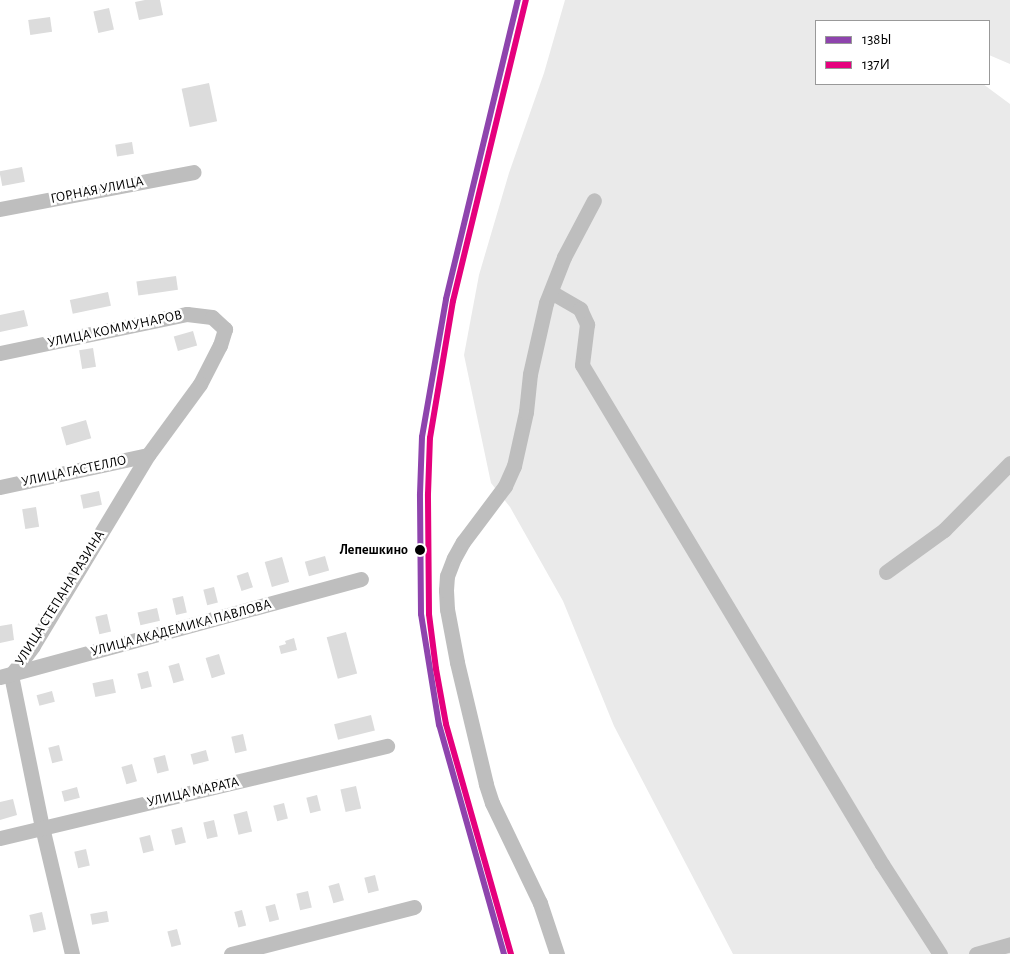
<!DOCTYPE html>
<html>
<head>
<meta charset="utf-8">
<style>
  body { margin:0 }
  #map { position:relative; width:1010px; height:954px; overflow:hidden; background:#fff; font-family:"Alegreya Sans",sans-serif }
  div>[style] { position:absolute }
  [style*='--x'] { left:calc(var(--x)*1px); top:calc(var(--y)*1px); width:calc(var(--w)*1px); rotate:calc(var(--a)*1deg) }
  .green>* { inset:0; background:#eaeaea }
  .building>* { inset:0; background:#dcdcdc; transform-origin:0 0 }
  .minor>* { height:15px; margin:-7.5px; padding:0 7.5px; transform-origin:7.5px; border-radius:7.5px; background:#bebebe }
  .rail-1>* { height:6px; margin:-3px; padding:0 3px; transform-origin:3px; border-radius:3px; background:#8e44ad }
  .rail-2>* { height:6px; margin:-3px; padding:0 3px; transform-origin:3px; border-radius:3px; background:#e5007d }
  .dots>* { width:14px; height:14px; translate:-50% -50%; box-sizing:border-box; border:2px solid #fff; border-radius:50% }
  span { translate:-50% -50%; white-space:nowrap; text-align:center; line-height:1.15; -webkit-text-stroke:5px #fff; paint-order:stroke }
  .street-label { font-size:14px; color:#000 }
  .stop-label { font-size:14px; color:#000; font-weight:700 }
  .right { translate:-100% -50%; text-align:right }
  .legend { position:absolute; left:815px; top:20px; width:175px; height:65px; box-sizing:border-box; background:#fff; border:1px solid #999; margin:0; padding:6px 9px; list-style:none; font-size:15px; color:#000 }
  .legend li { display:flex; align-items:center; gap:10px; height:25px }
  .legend b { width:25px; border:1px solid #999 }
</style>
</head>
<body>
<div id="map">
  <div class="green">
    <i style="clip-path:polygon(565px 0,1010px 0,1010px 64px,989px 55px,989px 21px,816px 21px,816px 84px,983px 84px,1010px 104px,1010px 954px,733px 954px,614px 726px,563px 601px,510px 507px,491px 483px,464px 355px,479px 275px,509px 173px,544px 73px)"></i>
  </div>
  <div class="building">
    <i style="clip-path:polygon(145px 0,160px 0,163px 15px,139px 20px,135px 2px)"></i>
    <i style="left:109px;top:8px;width:22px;height:16px;rotate:77deg"></i>
    <i style="left:50px;top:17px;width:15px;height:22px;rotate:82deg"></i>
    <i style="left:209px;top:83px;width:39px;height:28px;rotate:78deg"></i>
    <i style="left:132px;top:142px;width:12px;height:17px;rotate:81deg"></i>
    <i style="left:22px;top:167px;width:15px;height:23px;rotate:79deg"></i>
    <i style="left:176px;top:276px;width:14px;height:40px;rotate:82deg"></i>
    <i style="left:108px;top:292px;width:14px;height:39px;rotate:78deg"></i>
    <i style="clip-path:polygon(24px 310px,28px 326px,0 332px,0 315px)"></i>
    <i style="left:193px;top:331px;width:15px;height:20px;rotate:74deg"></i>
    <i style="left:93px;top:348px;width:19px;height:14px;rotate:81deg"></i>
    <i style="left:86px;top:420px;width:19px;height:26px;rotate:74deg"></i>
    <i style="left:99px;top:491px;width:14px;height:19px;rotate:78deg"></i>
    <i style="left:36px;top:507px;width:20px;height:14px;rotate:81deg"></i>
    <i style="left:325px;top:556px;width:15px;height:21px;rotate:74deg"></i>
    <i style="left:282px;top:557px;width:26px;height:18px;rotate:74deg"></i>
    <i style="left:248px;top:572px;width:16px;height:12px;rotate:72deg"></i>
    <i style="left:214px;top:587px;width:16px;height:11px;rotate:76deg"></i>
    <i style="left:183px;top:596px;width:17px;height:11px;rotate:77deg"></i>
    <i style="left:157px;top:608px;width:13px;height:20px;rotate:77deg"></i>
    <i style="left:107px;top:614px;width:18px;height:12px;rotate:77deg"></i>
    <i style="clip-path:polygon(12px 624px,14px 640px,0 643px,0 626px)"></i>
    <i style="left:346px;top:632px;width:43px;height:20px;rotate:75deg"></i>
    <i style="clip-path:polygon(294px 638px,297px 650px,281px 654px,279px 646px,286px 644px,285px 641px)"></i>
    <i style="left:219px;top:654px;width:21px;height:14px;rotate:73deg"></i>
    <i style="left:179px;top:663px;width:18px;height:11px;rotate:74deg"></i>
    <i style="left:148px;top:671px;width:16px;height:11px;rotate:76deg"></i>
    <i style="left:113px;top:679px;width:14px;height:21px;rotate:78deg"></i>
    <i style="left:52px;top:691px;width:11px;height:16px;rotate:75deg"></i>
    <i style="left:371px;top:715px;width:16px;height:38px;rotate:76deg"></i>
    <i style="left:243px;top:734px;width:17px;height:12px;rotate:77deg"></i>
    <i style="left:59px;top:745px;width:16px;height:11px;rotate:76deg"></i>
    <i style="left:206px;top:750px;width:11px;height:16px;rotate:75deg"></i>
    <i style="left:165px;top:755px;width:16px;height:12px;rotate:76deg"></i>
    <i style="left:132px;top:764px;width:18px;height:11px;rotate:74deg"></i>
    <i style="left:356px;top:786px;width:23px;height:16px;rotate:77deg"></i>
    <i style="left:77px;top:787px;width:11px;height:16px;rotate:75deg"></i>
    <i style="left:317px;top:795px;width:16px;height:11px;rotate:76deg"></i>
    <i style="clip-path:polygon(13px 799px,17px 815px,0 820px,0 802px)"></i>
    <i style="left:284px;top:803px;width:16px;height:11px;rotate:76deg"></i>
    <i style="left:247px;top:811px;width:21px;height:14px;rotate:76deg"></i>
    <i style="left:214px;top:820px;width:17px;height:11px;rotate:77deg"></i>
    <i style="left:182px;top:827px;width:16px;height:11px;rotate:76deg"></i>
    <i style="left:150px;top:835px;width:16px;height:11px;rotate:76deg"></i>
    <i style="left:86px;top:849px;width:17px;height:12px;rotate:77deg"></i>
    <i style="left:375px;top:875px;width:16px;height:11px;rotate:76deg"></i>
    <i style="left:339px;top:883px;width:18px;height:11px;rotate:74deg"></i>
    <i style="left:308px;top:891px;width:17px;height:12px;rotate:77deg"></i>
    <i style="left:275px;top:904px;width:16px;height:10px;rotate:75deg"></i>
    <i style="left:242px;top:910px;width:16px;height:8px;rotate:75deg"></i>
    <i style="left:107px;top:911px;width:11px;height:17px;rotate:80deg"></i>
    <i style="left:42px;top:912px;width:18px;height:13px;rotate:77deg"></i>
    <i style="left:177px;top:929px;width:16px;height:10px;rotate:75deg"></i>
  </div>
  <div class="minor">
    <i style="--x:0;--y:209;--w:197;--a:-10.8"></i>
    <i style="--x:551;--y:292;--w:34;--a:30"></i>
    <i style="--x:580;--y:309;--w:17;--a:65"></i>
    <i style="--x:587;--y:324;--w:41;--a:97"></i>
    <i style="--x:582;--y:365;--w:582;--a:58.99"></i>
    <i style="--x:882;--y:864;--w:107;--a:57.2"></i>
    <i style="--x:0;--y:353;--w:191;--a:-11.8"></i>
    <i style="--x:187;--y:314;--w:25;--a:7"></i>
    <i style="--x:212;--y:317;--w:18;--a:43"></i>
    <i style="--x:225;--y:329;--w:17;--a:107"></i>
    <i style="--x:220;--y:345;--w:44;--a:117.1"></i>
    <i style="--x:200;--y:384;--w:88;--a:126.2"></i>
    <i style="--x:148;--y:455;--w:223;--a:121.1"></i>
    <i style="--x:33;--y:646;--w:36;--a:127"></i>
    <i style="--x:11;--y:675;--w:155;--a:78.5"></i>
    <i style="--x:42;--y:827;--w:130;--a:76.7"></i>
    <i style="--x:0;--y:487;--w:151;--a:-12.2"></i>
    <i style="--x:886;--y:572;--w:72;--a:-35.9"></i>
    <i style="--x:944;--y:530;--w:94;--a:-45.4"></i>
    <i style="--x:0;--y:677;--w:374;--a:-15.2"></i>
    <i style="--x:0;--y:838;--w:398;--a:-13.4"></i>
    <i style="--x:231;--y:954;--w:189;--a:-14.4"></i>
    <i style="--x:557;--y:954;--w:54;--a:-108.4"></i>
    <i style="--x:540;--y:903;--w:111;--a:-115.6"></i>
    <i style="--x:492;--y:803;--w:20;--a:-108"></i>
    <i style="--x:486;--y:784;--w:125;--a:-103.4"></i>
    <i style="--x:457;--y:662;--w:54;--a:-100.7"></i>
    <i style="--x:447;--y:609;--w:19;--a:-93"></i>
    <i style="--x:446;--y:590;--w:14;--a:-86"></i>
    <i style="--x:447;--y:576;--w:19;--a:-69"></i>
    <i style="--x:454;--y:558;--w:18;--a:-61"></i>
    <i style="--x:463;--y:542;--w:70;--a:-53.1"></i>
    <i style="--x:505;--y:486;--w:22;--a:-66"></i>
    <i style="--x:514;--y:466;--w:55;--a:-77.5"></i>
    <i style="--x:526;--y:412;--w:38;--a:-84"></i>
    <i style="--x:530;--y:374;--w:73;--a:-77.3"></i>
    <i style="--x:546;--y:303;--w:49;--a:-68.6"></i>
    <i style="--x:564;--y:257;--w:64;--a:-62.2"></i>
    <i style="--x:976;--y:954;--w:35;--a:-16"></i>
  </div>
  <div class="rail-1">
    <i style="--x:504;--y:954;--w:238;--a:-105.8"></i>
    <i style="--x:439;--y:725;--w:112;--a:-99.2"></i>
    <i style="--x:421;--y:614;--w:120;--a:-90.5"></i>
    <i style="--x:420;--y:494;--w:57;--a:-88"></i>
    <i style="--x:422;--y:437;--w:140;--a:-80.1"></i>
    <i style="--x:446;--y:299;--w:308;--a:-76.5"></i>
  </div>
  <div class="rail-2">
    <i style="--x:511;--y:954;--w:239;--a:-105.8"></i>
    <i style="--x:446;--y:724;--w:56;--a:-100.3"></i>
    <i style="--x:436;--y:669;--w:55;--a:-97.3"></i>
    <i style="--x:429;--y:614;--w:120;--a:-90.5"></i>
    <i style="--x:428;--y:494;--w:56;--a:-88"></i>
    <i style="--x:430;--y:438;--w:139;--a:-80.5"></i>
    <i style="--x:453;--y:301;--w:310;--a:-76.4"></i>
  </div>
  <div class="dots">
    <i style="left:420px;top:550px;background:#000"></i>
  </div>
  <div class="street-label">
    <span style="left:97px;top:190px;rotate:-11deg">ГОРНАЯ УЛИЦА</span>
    <span style="left:115px;top:329px;rotate:-12deg">УЛИЦА КОММУНАРОВ</span>
    <span style="left:74px;top:471px;rotate:-12deg">УЛИЦА ГАСТЕЛЛО</span>
    <span style="left:60px;top:598px;rotate:-58deg">УЛИЦА СТЕПАНА РАЗИНА</span>
    <span style="left:181px;top:628px;rotate:-15deg">УЛИЦА АКАДЕМИКА ПАВЛОВА</span>
    <span style="left:193px;top:792px;rotate:-13deg">УЛИЦА МАРАТА</span>
  </div>
  <div class="stop-label">
    <span class="right" style="left:408px;top:550px">Лепешкино</span>
  </div>
  <ul class="legend">
  <li><b style="height:6px;background:#8e44ad"></b>138Ы</li>
  <li><b style="height:6px;background:#e5007d"></b>137И</li>
  </ul>
</div>
</body>
</html>
